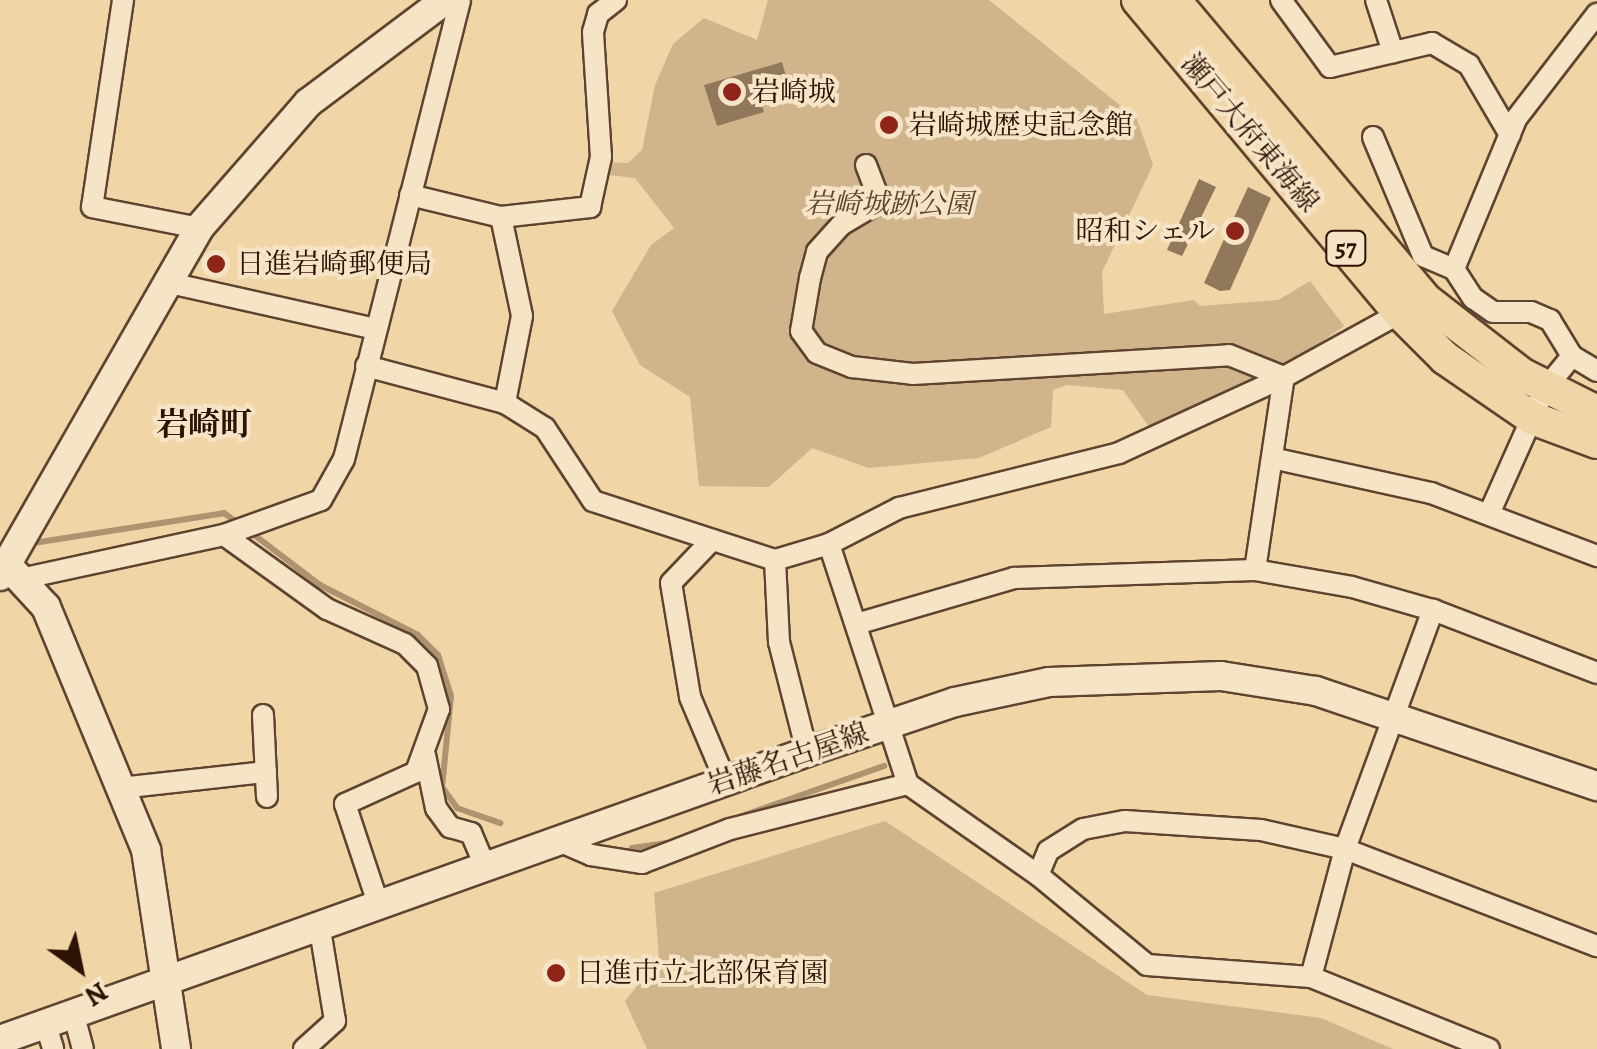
<!DOCTYPE html>
<html>
<head>
<meta charset="utf-8">
<style>
  body { margin:0 }
  #map { position:relative; width:1597px; height:1049px; overflow:hidden; background:#f0d5a7; font-family:Alegreya,"Noto Serif JP",serif }
  div>[style] { position:absolute }
  [style*='--x'] { left:calc(var(--x)*1px); top:calc(var(--y)*1px); width:calc(var(--w)*1px); rotate:calc(var(--a)*1deg) }
  .green>* { inset:0; background:#cfb48c }
  .stream>* { height:6px; margin:-3px; padding:0 3px; transform-origin:3px; border-radius:3px; background:#ae9370 }
  .building>* { inset:0; background:#92785a }
  .roads { filter:drop-shadow(2px 0 #5e442e) drop-shadow(-2px 0 #5e442e) drop-shadow(0 2px #5e442e) drop-shadow(0 -2px #5e442e) }
  .street>* { height:20px; margin:-10px; padding:0 10px; transform-origin:10px; border-radius:10px; background:#f5e4c6 }
  .secondary>* { height:28px; margin:-14px; padding:0 14px; transform-origin:14px; border-radius:14px; background:#f5e4c6 }
  .primary>* { height:32px; margin:-16px; padding:0 16px; transform-origin:16px; border-radius:16px; background:#f0d5a7 }
  .dots>* { width:28px; height:28px; translate:-50% -50%; box-sizing:border-box; border:5px solid #f5e4c6; border-radius:50% }
  span { translate:-50% -50%; white-space:nowrap; text-align:center; line-height:1.15; -webkit-text-stroke:8px #f5e4c6; paint-order:stroke }
  .shield-label span { padding:2px 8px; background:#f5e4c6; border:2px solid; border-radius:8px; -webkit-text-stroke-width:0 }
  .shield-label { font-size:25px; color:#2d1306; font-weight:700 }
  .poi-label { font-size:28px; color:#2d1306 }
  .left { translate:0 -50%; text-align:left }
  .right { translate:-100% -50%; text-align:right }
  .street-label { font-size:28px; color:#2d1306 }
  .park-label { font-size:28px; color:#5e432e; font-style:italic }
  .quarter-label { font-size:32px; color:#2d1306; font-weight:700 }
  .north { position:absolute; left:30px; top:919px; width:100px; height:100px; -webkit-text-stroke:8px #f5e4c6; paint-order:stroke; rotate:147deg; font-size:28px; font-weight:700; line-height:40px; text-align:center; color:#2d1306 }
  .north::after { content:''; display:block; margin:auto; width:35px; height:45px; background:#2d1306; clip-path:polygon(50% 0,100% 100%,50% 72%,0 100%) }
</style>
</head>
<body>
<div id="map">
  <div class="green">
    <i style="clip-path:polygon(768px 0,989px 0,1137px 119px,1153px 165px,1102px 272px,1104px 314px,1194px 300px,1200px 306px,1278px 300px,1310px 281px,1344px 326px,1275px 374px,1152px 431px,1123px 390px,1067px 385px,1053px 390px,1051px 427px,979px 458px,869px 468px,812px 448px,769px 487px,699px 486px,690px 397px,640px 365px,612px 311px,651px 245px,674px 228px,635px 178px,601px 174px,595px 162px,628px 163px,642px 150px,655px 85px,673px 44px,704px 18px,757px 40px)"></i>
    <i style="clip-path:polygon(885px 821px,1147px 995px,1321px 1018px,1393px 1049px,647px 1049px,625px 1001px,659px 959px,654px 893px)"></i>
  </div>
  <div class="stream">
    <i style="--x:249;--y:531;--w:89;--a:37.3"></i>
    <i style="--x:320;--y:585;--w:110;--a:27"></i>
    <i style="--x:418;--y:635;--w:28;--a:45"></i>
    <i style="--x:438;--y:655;--w:43;--a:72.4"></i>
    <i style="--x:451;--y:696;--w:91;--a:95.6"></i>
    <i style="--x:442;--y:787;--w:26;--a:54"></i>
    <i style="--x:457;--y:808;--w:46;--a:19.2"></i>
    <i style="--x:27;--y:544;--w:199;--a:-8.9"></i>
    <i style="--x:224;--y:513;--w:19;--a:36"></i>
    <i style="--x:739;--y:817;--w:154;--a:-19.4"></i>
    <i style="--x:632;--y:848;--w:34;--a:-8"></i>
  </div>
  <div class="building">
    <i style="clip-path:polygon(782px 62px,789px 87px,759px 95px,764px 112px,717px 126px,704px 85px)"></i>
    <i style="clip-path:polygon(1199px 179px,1216px 187px,1182px 256px,1167px 250px)"></i>
    <i style="clip-path:polygon(1248px 187px,1271px 198px,1230px 290px,1220px 291px,1204px 283px)"></i>
  </div>
  <div class="roads">
    <div class="street">
      <i style="--x:123;--y:0;--w:209;--a:98.5"></i>
      <i style="--x:92;--y:207;--w:109;--a:11.1"></i>
      <i style="--x:1281;--y:0;--w:83;--a:53.8"></i>
      <i style="--x:1330;--y:67;--w:105;--a:-13.2"></i>
      <i style="--x:1432;--y:43;--w:43;--a:30.7"></i>
      <i style="--x:1469;--y:65;--w:81;--a:59.6"></i>
      <i style="--x:1376;--y:0;--w:55;--a:71.9"></i>
      <i style="--x:1373;--y:137;--w:129;--a:67.2"></i>
      <i style="--x:1423;--y:256;--w:34;--a:23"></i>
      <i style="--x:1454;--y:269;--w:35;--a:57"></i>
      <i style="--x:1473;--y:298;--w:24;--a:35"></i>
      <i style="--x:1493;--y:312;--w:38;--a:0"></i>
      <i style="--x:1531;--y:312;--w:21;--a:23"></i>
      <i style="--x:1550;--y:320;--w:42;--a:58.6"></i>
      <i style="--x:866;--y:165;--w:40;--a:69"></i>
      <i style="--x:880;--y:202;--w:45;--a:149.5"></i>
      <i style="--x:841;--y:225;--w:36;--a:132"></i>
      <i style="--x:817;--y:252;--w:27;--a:105"></i>
      <i style="--x:810;--y:278;--w:54;--a:99.6"></i>
      <i style="--x:801;--y:331;--w:27;--a:54"></i>
      <i style="--x:817;--y:353;--w:38;--a:22"></i>
      <i style="--x:852;--y:367;--w:61;--a:6.5"></i>
      <i style="--x:913;--y:374;--w:317;--a:-3.4"></i>
      <i style="--x:1229;--y:355;--w:59;--a:21.8"></i>
      <i style="--x:410;--y:195;--w:94;--a:13.6"></i>
      <i style="--x:501;--y:217;--w:90;--a:-6.4"></i>
      <i style="--x:590;--y:207;--w:51;--a:-77.6"></i>
      <i style="--x:601;--y:157;--w:125;--a:-93.7"></i>
      <i style="--x:593;--y:32;--w:19;--a:-74"></i>
      <i style="--x:598;--y:14;--w:23;--a:-38"></i>
      <i style="--x:501;--y:217;--w:101;--a:78"></i>
      <i style="--x:522;--y:316;--w:89;--a:101.1"></i>
      <i style="--x:1454;--y:269;--w:162;--a:-67.5"></i>
      <i style="--x:1516;--y:119;--w:133;--a:-52.4"></i>
      <i style="--x:165;--y:282;--w:215;--a:12.6"></i>
      <i style="--x:366;--y:366;--w:144;--a:14.9"></i>
      <i style="--x:505;--y:403;--w:47;--a:32"></i>
      <i style="--x:545;--y:428;--w:87;--a:56.7"></i>
      <i style="--x:593;--y:501;--w:191;--a:18"></i>
      <i style="--x:775;--y:560;--w:56;--a:-16.5"></i>
      <i style="--x:829;--y:544;--w:79;--a:-27.2"></i>
      <i style="--x:899;--y:508;--w:227;--a:-14"></i>
      <i style="--x:1119;--y:453;--w:182;--a:-24.7"></i>
      <i style="--x:1284;--y:377;--w:132;--a:-28.9"></i>
      <i style="--x:1276;--y:459;--w:159;--a:12.4"></i>
      <i style="--x:1431;--y:493;--w:178;--a:20.8"></i>
      <i style="--x:1489;--y:514;--w:137;--a:-65.9"></i>
      <i style="--x:1545;--y:389;--w:43;--a:-50.7"></i>
      <i style="--x:1572;--y:356;--w:29;--a:31"></i>
      <i style="--x:224;--y:535;--w:127;--a:35.7"></i>
      <i style="--x:327;--y:609;--w:85;--a:24.2"></i>
      <i style="--x:405;--y:644;--w:31;--a:45"></i>
      <i style="--x:427;--y:666;--w:45;--a:74.4"></i>
      <i style="--x:439;--y:709;--w:67;--a:110.1"></i>
      <i style="--x:416;--y:772;--w:78;--a:155.7"></i>
      <i style="--x:345;--y:804;--w:101;--a:71.6"></i>
      <i style="--x:712;--y:540;--w:59;--a:133.6"></i>
      <i style="--x:671;--y:583;--w:116;--a:80.5"></i>
      <i style="--x:690;--y:697;--w:90;--a:67.1"></i>
      <i style="--x:829;--y:544;--w:253;--a:71.8"></i>
      <i style="--x:908;--y:784;--w:159;--a:35"></i>
      <i style="--x:1038;--y:875;--w:141;--a:39.5"></i>
      <i style="--x:1147;--y:965;--w:164;--a:4.2"></i>
      <i style="--x:1311;--y:977;--w:192;--a:22"></i>
      <i style="--x:775;--y:560;--w:82;--a:87.2"></i>
      <i style="--x:779;--y:642;--w:114;--a:75.7"></i>
      <i style="--x:1255;--y:570;--w:195;--a:-81.5"></i>
      <i style="--x:25;--y:578;--w:204;--a:-12.2"></i>
      <i style="--x:224;--y:535;--w:103;--a:-19.8"></i>
      <i style="--x:321;--y:500;--w:47;--a:-60.7"></i>
      <i style="--x:344;--y:459;--w:473;--a:-75.8"></i>
      <i style="--x:856;--y:624;--w:165;--a:-16.2"></i>
      <i style="--x:1014;--y:578;--w:241;--a:-1.9"></i>
      <i style="--x:1255;--y:570;--w:98;--a:9.9"></i>
      <i style="--x:1352;--y:587;--w:84;--a:15.9"></i>
      <i style="--x:1433;--y:610;--w:176;--a:21"></i>
      <i style="--x:263;--y:715;--w:82;--a:87.2"></i>
      <i style="--x:425;--y:755;--w:54;--a:78.3"></i>
      <i style="--x:436;--y:808;--w:24;--a:54"></i>
      <i style="--x:450;--y:827;--w:22;--a:16"></i>
      <i style="--x:471;--y:833;--w:33;--a:67"></i>
      <i style="--x:120;--y:788;--w:147;--a:-6.3"></i>
      <i style="--x:554;--y:839;--w:40;--a:23.4"></i>
      <i style="--x:591;--y:855;--w:52;--a:8.9"></i>
      <i style="--x:642;--y:863;--w:94;--a:-21.1"></i>
      <i style="--x:730;--y:829;--w:184;--a:-14.2"></i>
      <i style="--x:1038;--y:875;--w:26;--a:-67"></i>
      <i style="--x:1048;--y:851;--w:41;--a:-32.2"></i>
      <i style="--x:1083;--y:829;--w:43;--a:-10.8"></i>
      <i style="--x:1125;--y:821;--w:136;--a:3.8"></i>
      <i style="--x:1261;--y:830;--w:86;--a:12.7"></i>
      <i style="--x:1345;--y:849;--w:270;--a:21.1"></i>
      <i style="--x:1311;--y:977;--w:132;--a:-75.1"></i>
      <i style="--x:1345;--y:849;--w:255;--a:-69.8"></i>
      <i style="--x:73;--y:1012;--w:38;--a:75"></i>
      <i style="--x:45;--y:1022;--w:28;--a:73"></i>
      <i style="--x:304;--y:1049;--w:42;--a:-42.1"></i>
      <i style="--x:335;--y:1021;--w:99;--a:-99.3"></i>
    </div>
    <div class="secondary">
      <i style="--x:10;--y:568;--w:53;--a:47.3"></i>
      <i style="--x:46;--y:607;--w:263;--a:67.6"></i>
      <i style="--x:146;--y:850;--w:201;--a:81.4"></i>
      <i style="--x:0;--y:576;--w:401;--a:-60.2"></i>
      <i style="--x:199;--y:228;--w:166;--a:-48.9"></i>
      <i style="--x:308;--y:103;--w:171;--a:-36.9"></i>
      <i style="--x:0;--y:1040;--w:857;--a:-19.64"></i>
      <i style="--x:807;--y:752;--w:156;--a:-18.7"></i>
      <i style="--x:955;--y:702;--w:96;--a:-12"></i>
      <i style="--x:1049;--y:682;--w:172;--a:-2"></i>
      <i style="--x:1221;--y:676;--w:96;--a:9"></i>
      <i style="--x:1316;--y:691;--w:297;--a:18.7"></i>
    </div>
    <div class="primary">
      <i style="--x:1138;--y:0;--w:408;--a:50.1"></i>
      <i style="--x:1400;--y:313;--w:64;--a:45"></i>
      <i style="--x:1445;--y:358;--w:106;--a:34.6"></i>
      <i style="--x:1532;--y:418;--w:69;--a:20.3"></i>
      <i style="--x:1174;--y:0;--w:393;--a:50"></i>
      <i style="--x:1427;--y:301;--w:119;--a:37.8"></i>
      <i style="--x:1521;--y:374;--w:85;--a:26.6"></i>
    </div>
  </div>
  <div class="dots">
    <i style="left:732px;top:92px;background:#8f2418"></i>
    <i style="left:889px;top:125px;background:#8f2418"></i>
    <i style="left:1235px;top:231px;background:#8f2418"></i>
    <i style="left:216px;top:264px;background:#8f2418"></i>
    <i style="left:556px;top:973px;background:#8f2418"></i>
  </div>
  <div class="shield-label">
    <span style="left:1346px;top:248px">57</span>
  </div>
  <div class="poi-label">
    <span class="left" style="left:752px;top:92px">岩崎城</span>
    <span class="left" style="left:909px;top:125px">岩崎城歴史記念館</span>
    <span class="right" style="left:1215px;top:231px">昭和シェル</span>
    <span class="left" style="left:236px;top:264px">日進岩崎郵便局</span>
    <span class="left" style="left:576px;top:973px">日進市立北部保育園</span>
  </div>
  <div class="street-label">
    <span style="left:1250px;top:133px;rotate:50deg">瀬戸大府東海線</span>
    <span style="left:788px;top:759px;rotate:-19deg">岩藤名古屋線</span>
  </div>
  <div class="park-label">
    <span style="left:889px;top:204px">岩崎城跡公園</span>
  </div>
  <div class="quarter-label">
    <span style="left:204px;top:424px">岩崎町</span>
  </div>
  <div class="north">N</div>
</div>
</body>
</html>
